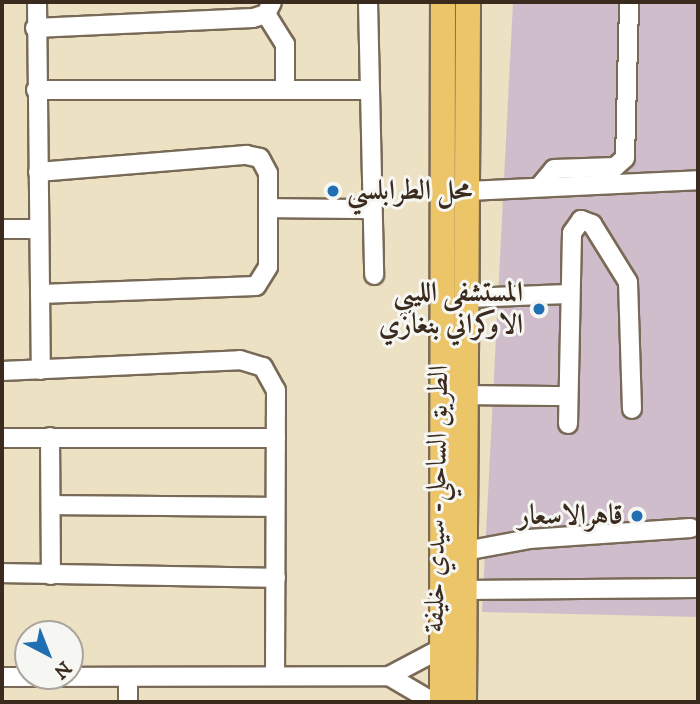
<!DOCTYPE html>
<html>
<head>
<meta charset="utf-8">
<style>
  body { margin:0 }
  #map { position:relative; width:700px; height:704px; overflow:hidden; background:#ece1c2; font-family:"IM FELL DW Pica",Amiri,serif }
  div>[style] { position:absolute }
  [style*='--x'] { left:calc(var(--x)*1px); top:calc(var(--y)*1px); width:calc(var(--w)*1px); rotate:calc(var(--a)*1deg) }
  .industrial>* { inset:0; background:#d0bdcc }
  .roads { filter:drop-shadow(2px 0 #796a57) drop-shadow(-2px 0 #796a57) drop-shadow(0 2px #796a57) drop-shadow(0 -2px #796a57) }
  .minor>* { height:18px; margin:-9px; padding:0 9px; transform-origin:9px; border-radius:9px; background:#fff }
  .highway>* { height:24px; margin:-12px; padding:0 12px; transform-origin:12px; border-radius:12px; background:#edc569 }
  .dots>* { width:19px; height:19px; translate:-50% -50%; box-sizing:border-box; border:4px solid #f6f6f2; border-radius:50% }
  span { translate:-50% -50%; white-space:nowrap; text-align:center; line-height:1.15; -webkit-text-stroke:6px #f6f6f2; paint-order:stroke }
  .poi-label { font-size:28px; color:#3b2a1e; font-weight:700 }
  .left { translate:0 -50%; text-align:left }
  .right { translate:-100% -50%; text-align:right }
  .street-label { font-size:28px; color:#3b2a1e }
  .frame { position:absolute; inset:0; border:4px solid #3b2a1e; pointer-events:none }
  .north { position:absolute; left:14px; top:620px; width:70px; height:70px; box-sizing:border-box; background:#f6f6f2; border:2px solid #aba49d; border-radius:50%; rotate:138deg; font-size:19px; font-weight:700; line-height:28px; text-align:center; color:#3b2a1e }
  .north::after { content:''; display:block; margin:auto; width:24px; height:32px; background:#1f6fb2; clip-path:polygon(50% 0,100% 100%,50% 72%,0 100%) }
</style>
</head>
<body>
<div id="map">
  <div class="industrial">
    <i style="clip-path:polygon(513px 2px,698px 2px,698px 617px,482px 612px)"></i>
  </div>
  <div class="roads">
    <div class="minor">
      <i style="--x:37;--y:2;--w:368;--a:89.4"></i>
      <i style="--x:368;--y:2;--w:273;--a:88.7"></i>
      <i style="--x:266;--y:14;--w:36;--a:58"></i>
      <i style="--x:285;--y:44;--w:46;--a:90"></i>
      <i style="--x:35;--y:28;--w:218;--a:-2.6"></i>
      <i style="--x:253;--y:18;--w:14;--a:-17"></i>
      <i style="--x:266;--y:14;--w:13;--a:-63"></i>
      <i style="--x:36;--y:90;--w:334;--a:0"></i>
      <i style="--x:38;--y:172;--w:209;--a:-4.7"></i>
      <i style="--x:246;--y:155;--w:14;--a:12"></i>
      <i style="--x:260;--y:158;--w:17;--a:62"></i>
      <i style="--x:268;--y:173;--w:94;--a:90"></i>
      <i style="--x:268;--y:267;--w:22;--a:122"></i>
      <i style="--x:256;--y:286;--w:216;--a:177.9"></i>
      <i style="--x:539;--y:187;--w:23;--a:-50"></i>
      <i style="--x:554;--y:169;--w:61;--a:-1.9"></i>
      <i style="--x:615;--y:167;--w:13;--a:-42"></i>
      <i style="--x:625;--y:158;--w:156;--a:-88.5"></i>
      <i style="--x:468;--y:191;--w:230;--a:-2.7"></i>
      <i style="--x:268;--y:208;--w:104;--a:0.6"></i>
      <i style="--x:2;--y:229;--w:37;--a:0"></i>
      <i style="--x:468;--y:298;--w:101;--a:-2.3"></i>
      <i style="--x:2;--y:371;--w:238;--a:-2.6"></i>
      <i style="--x:240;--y:360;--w:24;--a:17"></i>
      <i style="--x:263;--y:367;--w:26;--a:61"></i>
      <i style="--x:276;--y:390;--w:286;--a:90.2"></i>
      <i style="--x:469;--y:395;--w:99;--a:0.6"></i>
      <i style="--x:568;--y:424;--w:191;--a:-88.8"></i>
      <i style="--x:572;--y:233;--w:16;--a:-55"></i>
      <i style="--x:581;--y:220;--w:12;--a:20"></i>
      <i style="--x:592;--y:224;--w:68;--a:58.2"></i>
      <i style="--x:628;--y:282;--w:127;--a:88.2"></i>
      <i style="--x:50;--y:437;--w:138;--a:89.6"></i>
      <i style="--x:2;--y:438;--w:274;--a:0"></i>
      <i style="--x:51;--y:505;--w:224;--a:0.5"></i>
      <i style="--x:465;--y:551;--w:65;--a:-10.6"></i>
      <i style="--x:529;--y:539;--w:162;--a:-3.9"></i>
      <i style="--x:2;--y:573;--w:274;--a:1"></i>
      <i style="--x:464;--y:590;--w:234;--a:-0.5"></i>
      <i style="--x:389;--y:676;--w:51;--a:30.6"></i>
      <i style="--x:2;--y:677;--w:387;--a:-0.1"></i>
      <i style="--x:389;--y:676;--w:60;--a:-27.8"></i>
      <i style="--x:128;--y:678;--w:24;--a:90"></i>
    </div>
    <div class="highway">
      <i style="--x:442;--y:702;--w:700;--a:-89.92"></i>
      <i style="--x:464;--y:702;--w:700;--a:-89.67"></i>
    </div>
  </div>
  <div class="dots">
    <i style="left:333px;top:191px;background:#1f6fb2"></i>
    <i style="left:539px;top:309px;background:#1f6fb2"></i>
    <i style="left:637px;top:516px;background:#1f6fb2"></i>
  </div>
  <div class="poi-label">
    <span class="left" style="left:347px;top:191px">محل الطرابلسي</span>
    <span class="right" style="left:523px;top:309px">المستشفى الليبي<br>الاوكراني بنغازي</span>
    <span class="right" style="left:623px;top:516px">قاهرالاسعار</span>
  </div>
  <div class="street-label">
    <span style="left:437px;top:499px;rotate:-89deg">الطريق الساحلي- سيدي خليفة</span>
  </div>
  <div class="frame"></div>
  <div class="north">N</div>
</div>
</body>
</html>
